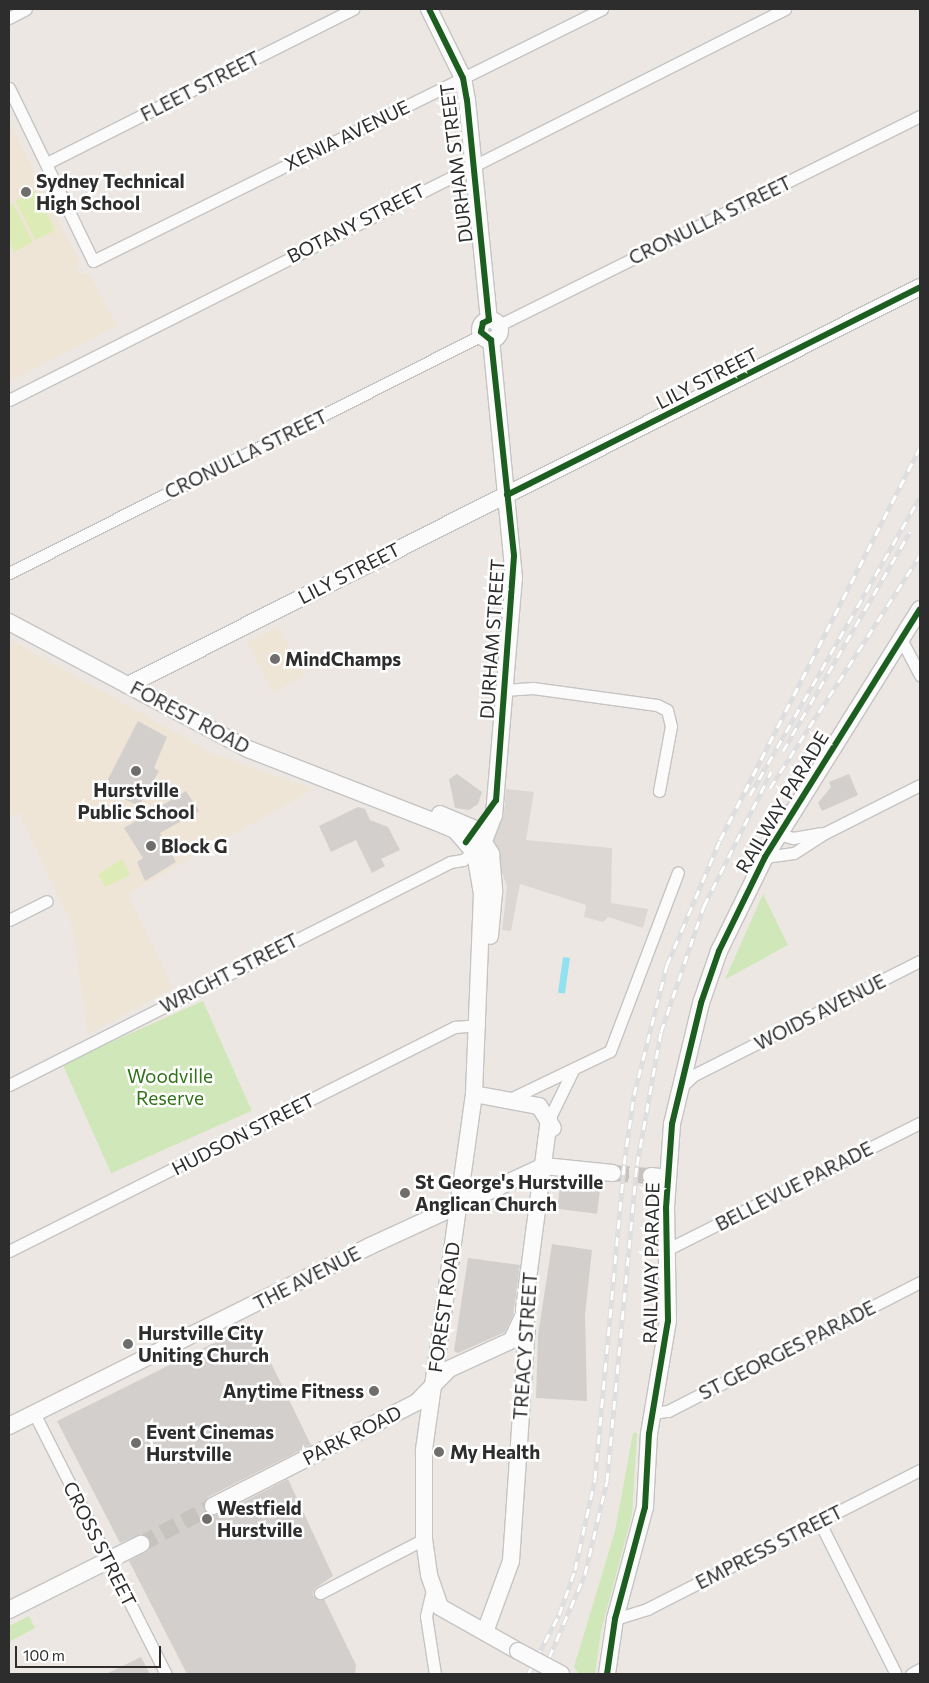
<!DOCTYPE html>
<html>
<head>
<meta charset="utf-8">
<style>
  body { margin:0 }
  #map { position:relative; width:929px; height:1683px; overflow:hidden; background:#ece7e2; font-family:Commissioner,sans-serif }
  div>[style] { position:absolute }
  [style*='--x'] { left:calc(var(--x)*1px); top:calc(var(--y)*1px); width:calc(var(--w)*1px); rotate:calc(var(--a)*1deg) }
  .education>* { inset:0; background:#efe5d7; transform-origin:0 0 }
  .green>* { inset:0; background:#d0e8b9; transform-origin:0 0 }
  .pitch>* { inset:0; background:#ddecb7; transform-origin:0 0 }
  .plaza>* { inset:0; background:#dcd7d2 }
  .water>* { inset:0; background:#92e1f1; transform-origin:0 0 }
  .building>* { inset:0; background:#d2cfcc; transform-origin:0 0 }
  .secondary-tunnel>* { height:16px; margin-top:-8px; transform-origin:0; background:repeating-linear-gradient(90deg,#c6c2be 0 16px,transparent 0 24px) }
  .roads { filter:drop-shadow(1px 0 #c5c4c3) drop-shadow(-1px 0 #c5c4c3) drop-shadow(0 1px #c5c4c3) drop-shadow(0 -1px #c5c4c3) }
  .street>* { height:11px; margin:-5.5px; padding:0 5.5px; transform-origin:5.5px; border-radius:5.5px; background:#fcfbfb }
  .secondary>* { height:16px; margin:-8px; padding:0 8px; transform-origin:8px; border-radius:8px; background:#fcfbfb }
  .secondary>.ring { margin:-8px; padding:0; box-sizing:content-box; background:none; border:16px solid #fcfbfb; border-radius:50% }
  .rail>* { height:5px; margin-top:-2.5px; transform-origin:0; background:repeating-linear-gradient(90deg,#fff 0 9px,#dedee0 0 18px); box-sizing:border-box; border-block:1px solid #dedee0 }
  .bridges { filter:drop-shadow(1px 0 #c5c4c3) drop-shadow(-1px 0 #c5c4c3) drop-shadow(0 1px #c5c4c3) drop-shadow(0 -1px #c5c4c3) }
  .secondary-bridge>* { height:16px; margin:-8px; padding:0 8px; transform-origin:8px; border-radius:8px; background:#fcfbfb }
  .cycleway>* { height:6px; margin:-3px; padding:0 3px; transform-origin:3px; border-radius:3px; background:#1b5e20 }
  .dots>* { width:14px; height:14px; translate:-50% -50%; box-sizing:border-box; border:2px solid #fff; border-radius:50% }
  span { translate:-50% -50%; white-space:nowrap; text-align:center; line-height:1.15; -webkit-text-stroke:5px #fff; paint-order:stroke }
  .street-label { font-size:19px; color:#2d2d2d }
  .poi-label { font-size:19px; color:#2d2d2d; font-weight:700 }
  .left { translate:0 -50%; text-align:left }
  .right { translate:-100% -50%; text-align:right }
  .park-label { font-size:19px; color:#307216 }
  .frame { position:absolute; inset:0; border:10px solid #2d2d2d; pointer-events:none }
  .scale { position:absolute; left:15px; top:1646px; width:146px; height:22px; box-sizing:border-box; border:2px solid #2d2d2d; border-top:0; padding-left:6px; font-size:15px; line-height:18px; white-space:nowrap; color:#2d2d2d; -webkit-text-stroke:4px #fff; paint-order:stroke }
</style>
</head>
<body>
<div id="map">
  <div class="education">
    <i style="clip-path:polygon(9px 121px,80px 263px,76px 269px,79px 274px,89px 273px,117px 326px,9px 382px)"></i>
    <i style="left:279px;top:626px;width:56px;height:36px;rotate:63deg"></i>
    <i style="clip-path:polygon(9px 639px,212px 753px,313px 789px,128px 894px,173px 988px,88px 1034px,72px 926px,19px 813px,9px 817px)"></i>
  </div>
  <div class="green">
    <i style="clip-path:polygon(763px 894px,788px 945px,726px 979px,726px 977px)"></i>
    <i style="left:203px;top:1001px;width:120px;height:154px;rotate:66deg"></i>
    <i style="clip-path:polygon(633px 1433px,637px 1433px,632px 1515px,601px 1631px,595px 1674px,579px 1674px,574px 1667px,615px 1531px)"></i>
    <i style="clip-path:polygon(29px 1616px,35px 1628px,9px 1642px,9px 1626px)"></i>
  </div>
  <div class="pitch">
    <i style="left:35px;top:191px;width:44px;height:22px;rotate:63deg"></i>
    <i style="clip-path:polygon(13px 203px,33px 242px,14px 252px,9px 242px,9px 205px)"></i>
    <i style="clip-path:polygon(122px 859px,130px 875px,105px 887px,98px 874px)"></i>
  </div>
  <div class="plaza">
    <i style="clip-path:polygon(506px 789px,534px 792px,526px 840px,612px 848px,611px 903px,648px 909px,643px 928px,608px 917px,603px 922px,584px 917px,586px 905px,520px 884px,511px 931px,502px 930px,507px 887px,491px 839px,504px 814px)"></i>
  </div>
  <div class="water">
    <i style="left:563px;top:957px;width:7px;height:36px;rotate:8deg"></i>
  </div>
  <div class="building">
    <i style="clip-path:polygon(138px 721px,167px 737px,154px 768px,159px 771px,139px 806px,124px 799px,127px 787px,114px 794px,108px 779px)"></i>
    <i style="clip-path:polygon(457px 774px,482px 792px,478px 804px,469px 810px,455px 808px,449px 779px)"></i>
    <i style="clip-path:polygon(849px 774px,858px 795px,822px 811px,818px 803px,831px 787px,829px 782px)"></i>
    <i style="clip-path:polygon(186px 791px,199px 811px,160px 833px,176px 862px,145px 881px,137px 862px,143px 858px,124px 828px)"></i>
    <i style="clip-path:polygon(358px 807px,365px 809px,370px 820px,388px 827px,400px 850px,381px 859px,385px 866px,372px 873px,356px 840px,331px 852px,319px 826px)"></i>
    <i style="left:561px;top:1179px;width:40px;height:30px;rotate:7deg"></i>
    <i style="clip-path:polygon(552px 1244px,592px 1250px,585px 1315px,587px 1401px,536px 1398px,538px 1335px)"></i>
    <i style="clip-path:polygon(468px 1258px,520px 1265px,513px 1315px,505px 1332px,458px 1353px,454px 1351px)"></i>
    <i style="clip-path:polygon(252px 1324px,311px 1445px,208px 1497px,204px 1510px,218px 1515px,288px 1479px,333px 1576px,314px 1589px,313px 1596px,324px 1599px,356px 1665px,355px 1674px,187px 1674px,129px 1561px,149px 1550px,150px 1539px,141px 1534px,120px 1543px,57px 1421px)"></i>
    <i style="clip-path:polygon(141px 1657px,150px 1674px,106px 1674px)"></i>
  </div>
  <div class="secondary-tunnel">
    <i style="--x:613;--y:1173;--w:38;--a:5"></i>
    <i style="--x:141;--y:1544;--w:81;--a:-27.8"></i>
  </div>
  <div class="roads">
    <div class="street">
      <i style="--x:9;--y:18;--w:19;--a:-28"></i>
      <i style="--x:9;--y:88;--w:192;--a:64.1"></i>
      <i style="--x:93;--y:261;--w:568;--a:-26.34"></i>
      <i style="--x:47;--y:163;--w:343;--a:-26.7"></i>
      <i style="--x:499;--y:325;--w:470;--a:-26.4"></i>
      <i style="--x:9;--y:400;--w:869;--a:-26.74"></i>
      <i style="--x:9;--y:573;--w:530;--a:-26.71"></i>
      <i style="--x:901;--y:639;--w:41;--a:62.2"></i>
      <i style="--x:504;--y:690;--w:29;--a:-4"></i>
      <i style="--x:533;--y:688;--w:125;--a:7.8"></i>
      <i style="--x:657;--y:705;--w:11;--a:27"></i>
      <i style="--x:667;--y:710;--w:16;--a:76"></i>
      <i style="--x:671;--y:726;--w:66;--a:100.5"></i>
      <i style="--x:778;--y:834;--w:16;--a:15"></i>
      <i style="--x:793;--y:838;--w:28;--a:-10"></i>
      <i style="--x:765;--y:857;--w:29;--a:-8"></i>
      <i style="--x:794;--y:853;--w:37;--a:-33"></i>
      <i style="--x:825;--y:833;--w:106;--a:-26.8"></i>
      <i style="--x:9;--y:920;--w:42;--a:-26.6"></i>
      <i style="--x:9;--y:1085;--w:494;--a:-26.8"></i>
      <i style="--x:450;--y:862;--w:13;--a:-9"></i>
      <i style="--x:463;--y:860;--w:14;--a:-39"></i>
      <i style="--x:681;--y:1087;--w:18;--a:-43"></i>
      <i style="--x:694;--y:1075;--w:253;--a:-26.8"></i>
      <i style="--x:510;--y:1099;--w:111;--a:-25.6"></i>
      <i style="--x:610;--y:1051;--w:191;--a:-69.2"></i>
      <i style="--x:549;--y:1119;--w:55;--a:-63.9"></i>
      <i style="--x:668;--y:1249;--w:282;--a:-26.6"></i>
      <i style="--x:9;--y:1251;--w:499;--a:-26.7"></i>
      <i style="--x:455;--y:1027;--w:24;--a:-5"></i>
      <i style="--x:34;--y:1413;--w:292;--a:63.2"></i>
      <i style="--x:653;--y:1413;--w:15;--a:-8"></i>
      <i style="--x:668;--y:1411;--w:283;--a:-27.1"></i>
      <i style="--x:819;--y:1521;--w:169;--a:63.3"></i>
      <i style="--x:432;--y:1590;--w:27;--a:103"></i>
      <i style="--x:426;--y:1616;--w:59;--a:81.2"></i>
      <i style="--x:320;--y:1593;--w:117;--a:-27.4"></i>
      <i style="--x:615;--y:1619;--w:34;--a:-17"></i>
      <i style="--x:647;--y:1609;--w:306;--a:-27"></i>
      <i style="--x:911;--y:1674;--w:10;--a:-29"></i>
    </div>
    <div class="secondary">
      <i style="--x:429;--y:9;--w:77;--a:63.8"></i>
      <i style="--x:463;--y:78;--w:22;--a:80"></i>
      <i style="--x:467;--y:100;--w:221;--a:84.3"></i>
      <i class="ring" style="left:480px;top:320px;width:4px;height:4px"></i>
      <i style="--x:9;--y:622;--w:271;--a:28"></i>
      <i style="--x:248;--y:749;--w:209;--a:21.3"></i>
      <i style="--x:443;--y:825;--w:13;--a:23"></i>
      <i style="--x:455;--y:830;--w:30;--a:49"></i>
      <i style="--x:475;--y:853;--w:42;--a:80.3"></i>
      <i style="--x:482;--y:894;--w:200;--a:92.3"></i>
      <i style="--x:474;--y:1094;--w:361;--a:98"></i>
      <i style="--x:424;--y:1452;--w:87;--a:90"></i>
      <i style="--x:424;--y:1539;--w:36;--a:82"></i>
      <i style="--x:429;--y:1575;--w:34;--a:71"></i>
      <i style="--x:440;--y:1607;--w:90;--a:29.4"></i>
      <i style="--x:128;--y:685;--w:886;--a:-26.68"></i>
      <i style="--x:440;--y:814;--w:38;--a:23"></i>
      <i style="--x:475;--y:829;--w:30;--a:57"></i>
      <i style="--x:491;--y:854;--w:38;--a:85"></i>
      <i style="--x:494;--y:892;--w:44;--a:95.2"></i>
      <i style="--x:474;--y:851;--w:14;--a:-45"></i>
      <i style="--x:484;--y:841;--w:28;--a:-69"></i>
      <i style="--x:494;--y:815;--w:238;--a:-85.2"></i>
      <i style="--x:514;--y:578;--w:239;--a:-95.5"></i>
      <i style="--x:474;--y:1094;--w:66;--a:10.5"></i>
      <i style="--x:539;--y:1106;--w:26;--a:58"></i>
      <i style="--x:651;--y:1176;--w:16;--a:7"></i>
      <i style="--x:9;--y:1426;--w:403;--a:-26.5"></i>
      <i style="--x:370;--y:1246;--w:192;--a:-24.7"></i>
      <i style="--x:544;--y:1166;--w:69;--a:5.8"></i>
      <i style="--x:213;--y:1506;--w:229;--a:-27"></i>
      <i style="--x:417;--y:1402;--w:46;--a:-45.9"></i>
      <i style="--x:449;--y:1369;--w:69;--a:-24.7"></i>
      <i style="--x:512;--y:1340;--w:23;--a:-65"></i>
      <i style="--x:9;--y:1610;--w:148;--a:-26.6"></i>
      <i style="--x:485;--y:1632;--w:76;--a:-69.9"></i>
      <i style="--x:511;--y:1561;--w:233;--a:-86.1"></i>
      <i style="--x:527;--y:1329;--w:20;--a:-99"></i>
      <i style="--x:524;--y:1309;--w:192;--a:-82.5"></i>
      <i style="--x:607;--y:1674;--w:56;--a:-81.7"></i>
      <i style="--x:615;--y:1619;--w:116;--a:-75"></i>
      <i style="--x:645;--y:1507;--w:73;--a:-86.9"></i>
      <i style="--x:649;--y:1434;--w:115;--a:-80.5"></i>
      <i style="--x:668;--y:1321;--w:113;--a:-91"></i>
      <i style="--x:666;--y:1208;--w:84;--a:-85.9"></i>
      <i style="--x:672;--y:1124;--w:124;--a:-76.5"></i>
      <i style="--x:701;--y:1003;--w:55;--a:-70.9"></i>
      <i style="--x:719;--y:951;--w:105;--a:-63.9"></i>
      <i style="--x:765;--y:857;--w:292;--a:-58"></i>
    </div>
  </div>
  <div class="rail">
    <i style="--x:783;--y:751;--w:253;--a:-59.9"></i>
    <i style="--x:770;--y:788;--w:277;--a:-57.2"></i>
    <i style="--x:750;--y:795;--w:343;--a:-60.3"></i>
    <i style="--x:528;--y:1674;--w:67;--a:-62.3"></i>
    <i style="--x:559;--y:1615;--w:48;--a:-70.4"></i>
    <i style="--x:575;--y:1570;--w:93;--a:-77.6"></i>
    <i style="--x:595;--y:1479;--w:316;--a:-84.7"></i>
    <i style="--x:624;--y:1164;--w:70;--a:-81.8"></i>
    <i style="--x:634;--y:1095;--w:134;--a:-75.8"></i>
    <i style="--x:667;--y:965;--w:136;--a:-67"></i>
    <i style="--x:720;--y:840;--w:440;--a:-63"></i>
    <i style="--x:542;--y:1674;--w:109;--a:-66.7"></i>
    <i style="--x:585;--y:1574;--w:96;--a:-76.7"></i>
    <i style="--x:607;--y:1481;--w:317;--a:-84.6"></i>
    <i style="--x:637;--y:1165;--w:135;--a:-79.8"></i>
    <i style="--x:661;--y:1032;--w:133;--a:-71.2"></i>
    <i style="--x:704;--y:906;--w:150;--a:-63.4"></i>
  </div>
  <div class="bridges">
    <div class="secondary-bridge">
      <i style="--x:518;--y:1651;--w:49;--a:28.1"></i>
    </div>
  </div>
  <div class="cycleway">
    <i style="--x:429;--y:9;--w:77;--a:63.8"></i>
    <i style="--x:463;--y:78;--w:22;--a:80"></i>
    <i style="--x:467;--y:100;--w:221;--a:84.3"></i>
    <i style="--x:489;--y:320;--w:7;--a:153"></i>
    <i style="--x:483;--y:323;--w:9;--a:103"></i>
    <i style="--x:481;--y:332;--w:13;--a:39"></i>
    <i style="--x:491;--y:340;--w:217;--a:83.9"></i>
    <i style="--x:514;--y:556;--w:245;--a:94.2"></i>
    <i style="--x:496;--y:800;--w:52;--a:125.5"></i>
    <i style="--x:507;--y:495;--w:462;--a:-26.7"></i>
    <i style="--x:607;--y:1674;--w:56;--a:-81.7"></i>
    <i style="--x:615;--y:1619;--w:116;--a:-75"></i>
    <i style="--x:645;--y:1507;--w:73;--a:-86.9"></i>
    <i style="--x:649;--y:1434;--w:115;--a:-80.5"></i>
    <i style="--x:668;--y:1321;--w:113;--a:-91"></i>
    <i style="--x:666;--y:1208;--w:84;--a:-85.9"></i>
    <i style="--x:672;--y:1124;--w:124;--a:-76.5"></i>
    <i style="--x:701;--y:1003;--w:55;--a:-70.9"></i>
    <i style="--x:719;--y:951;--w:105;--a:-63.9"></i>
    <i style="--x:765;--y:857;--w:292;--a:-58"></i>
  </div>
  <div class="dots">
    <i style="left:26px;top:192px;background:#706e6c"></i>
    <i style="left:275px;top:659px;background:#706e6c"></i>
    <i style="left:136px;top:771px;background:#706e6c"></i>
    <i style="left:151px;top:846px;background:#706e6c"></i>
    <i style="left:405px;top:1193px;background:#706e6c"></i>
    <i style="left:128px;top:1344px;background:#706e6c"></i>
    <i style="left:374px;top:1391px;background:#706e6c"></i>
    <i style="left:136px;top:1443px;background:#706e6c"></i>
    <i style="left:439px;top:1452px;background:#706e6c"></i>
    <i style="left:207px;top:1519px;background:#706e6c"></i>
  </div>
  <div class="street-label">
    <span style="left:200px;top:86px;rotate:-27deg">FLEET STREET</span>
    <span style="left:347px;top:135px;rotate:-26deg">XENIA AVENUE</span>
    <span style="left:456px;top:163px;rotate:-97deg">DURHAM STREET</span>
    <span style="left:710px;top:220px;rotate:-26deg">CRONULLA STREET</span>
    <span style="left:356px;top:223px;rotate:-27deg">BOTANY STREET</span>
    <span style="left:707px;top:378px;rotate:-27deg">LILY STREET</span>
    <span style="left:246px;top:454px;rotate:-26deg">CRONULLA STREET</span>
    <span style="left:349px;top:573px;rotate:-27deg">LILY STREET</span>
    <span style="left:492px;top:639px;rotate:-86deg">DURHAM STREET</span>
    <span style="left:190px;top:717px;rotate:28deg">FOREST ROAD</span>
    <span style="left:782px;top:802px;rotate:-59deg">RAILWAY PARADE</span>
    <span style="left:229px;top:973px;rotate:-27deg">WRIGHT STREET</span>
    <span style="left:820px;top:1012px;rotate:-27deg">WOIDS AVENUE</span>
    <span style="left:243px;top:1134px;rotate:-27deg">HUDSON STREET</span>
    <span style="left:794px;top:1186px;rotate:-27deg">BELLEVUE PARADE</span>
    <span style="left:651px;top:1263px;rotate:-89deg">RAILWAY PARADE</span>
    <span style="left:307px;top:1278px;rotate:-27deg">THE AVENUE</span>
    <span style="left:444px;top:1307px;rotate:-82deg">FOREST ROAD</span>
    <span style="left:525px;top:1346px;rotate:-86deg">TREACY STREET</span>
    <span style="left:787px;top:1350px;rotate:-27deg">ST GEORGES PARADE</span>
    <span style="left:352px;top:1435px;rotate:-27deg">PARK ROAD</span>
    <span style="left:100px;top:1544px;rotate:63deg">CROSS STREET</span>
    <span style="left:769px;top:1547px;rotate:-27deg">EMPRESS STREET</span>
  </div>
  <div class="poi-label">
    <span class="left" style="left:36px;top:192px">Sydney Technical<br>High School</span>
    <span class="left" style="left:285px;top:659px">MindChamps</span>
    <span style="left:136px;top:801px">Hurstville<br>Public School</span>
    <span class="left" style="left:161px;top:846px">Block G</span>
    <span class="left" style="left:415px;top:1193px">St George's Hurstville<br>Anglican Church</span>
    <span class="left" style="left:138px;top:1344px">Hurstville City<br>Uniting Church</span>
    <span class="right" style="left:364px;top:1391px">Anytime Fitness</span>
    <span class="left" style="left:146px;top:1443px">Event Cinemas<br>Hurstville</span>
    <span class="left" style="left:450px;top:1452px">My Health</span>
    <span class="left" style="left:217px;top:1519px">Westfield<br>Hurstville</span>
  </div>
  <div class="park-label">
    <span style="left:170px;top:1087px">Woodville<br>Reserve</span>
  </div>
  <div class="frame"></div>
  <div class="scale">100 m</div>
</div>
</body>
</html>
